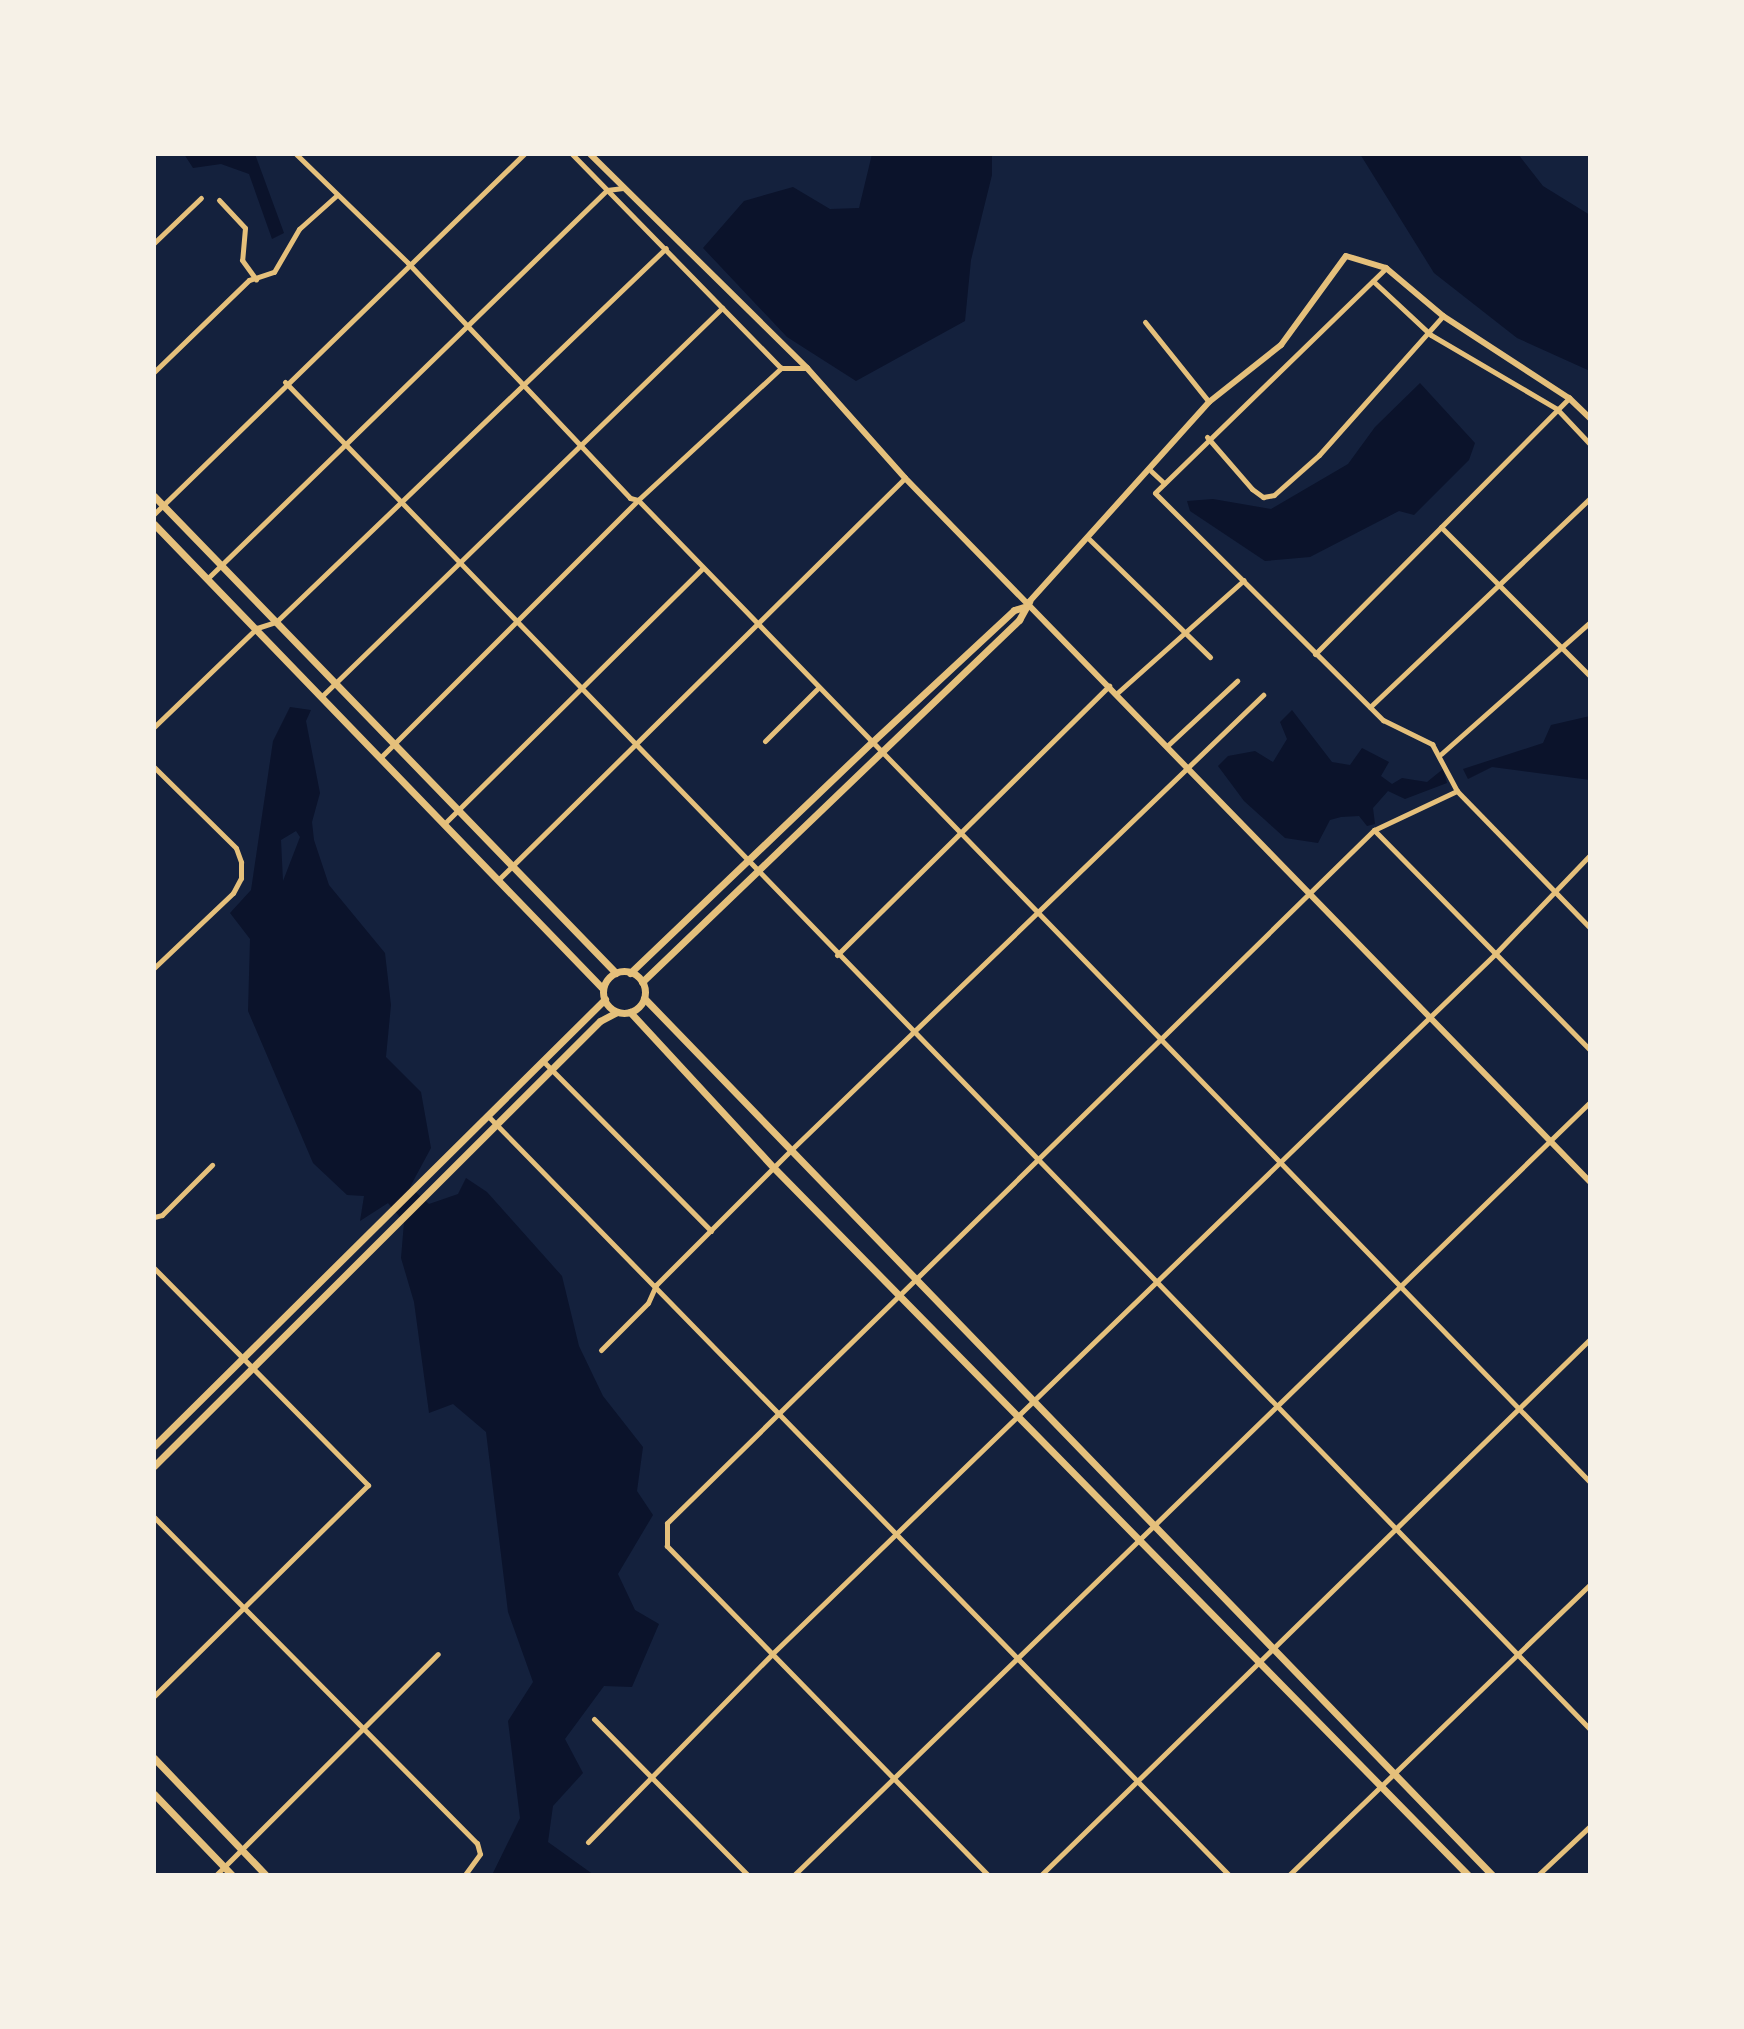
<!DOCTYPE html>
<html>
<head>
<meta charset="utf-8">
<style>
  body { margin:0 }
  #map { position:relative; width:1744px; height:2029px; overflow:hidden; background:#14213d; font-family:Jost,sans-serif }
  div>[style] { position:absolute }
  [style*='--x'] { left:calc(var(--x)*1px); top:calc(var(--y)*1px); width:calc(var(--w)*1px); rotate:calc(var(--a)*1deg) }
  .water>* { inset:0; background:#0b132b }
  .minor>* { height:5px; margin:-2.5px; padding:0 2.5px; transform-origin:2.5px; border-radius:2.5px; background:#e5c07b }
  .tertiary>* { height:6px; margin:-3px; padding:0 3px; transform-origin:3px; border-radius:3px; background:#e5c07b }
  .secondary>* { height:7px; margin:-3.5px; padding:0 3.5px; transform-origin:3.5px; border-radius:3.5px; background:#e5c07b }
  .secondary>.ring { margin:-3.5px; padding:0; box-sizing:content-box; background:none; border:7px solid #e5c07b; border-radius:50% }
  .primary>* { height:7px; margin:-3.5px; padding:0 3.5px; transform-origin:3.5px; border-radius:3.5px; background:#e5c07b }
  span { translate:-50% -50%; white-space:nowrap; text-align:center; line-height:1.15; -webkit-text-stroke:6px #f6f1e7; paint-order:stroke }
  .frame { position:absolute; inset:0; border:156px solid #f6f1e7; pointer-events:none }
</style>
</head>
<body>
<div id="map">
  <div class="water">
    <i style="clip-path:polygon(184px 154px,255px 154px,284px 233px,272px 239px,249px 174px,221px 164px,193px 168px)"></i>
    <i style="clip-path:polygon(872px 154px,992px 154px,992px 175px,971px 260px,965px 321px,856px 381px,787px 337px,703px 248px,744px 201px,793px 187px,830px 209px,859px 208px)"></i>
    <i style="clip-path:polygon(1360px 154px,1518px 154px,1543px 186px,1590px 215px,1590px 371px,1517px 338px,1434px 273px)"></i>
    <i style="clip-path:polygon(1420px 383px,1475px 443px,1469px 460px,1414px 515px,1399px 511px,1310px 557px,1265px 561px,1190px 511px,1187px 501px,1213px 499px,1271px 509px,1348px 464px,1375px 427px)"></i>
    <i style="clip-path:polygon(evenodd,290px 707px,311px 710px,306px 721px,320px 793px,312px 822px,314px 840px,329px 885px,385px 953px,391px 1005px,386px 1057px,421px 1092px,431px 1148px,410px 1187px,429px 1204px,458px 1194px,466px 1178px,487px 1192px,562px 1276px,579px 1346px,603px 1396px,643px 1447px,637px 1491px,653px 1515px,618px 1574px,635px 1610px,659px 1624px,632px 1687px,604px 1686px,565px 1739px,583px 1773px,553px 1806px,548px 1842px,594px 1875px,492px 1875px,520px 1818px,508px 1721px,533px 1682px,508px 1612px,486px 1432px,453px 1404px,429px 1413px,414px 1302px,401px 1258px,404px 1222px,388px 1203px,360px 1221px,364px 1196px,347px 1195px,313px 1163px,248px 1011px,250px 939px,230px 913px,251px 890px,273px 741px,290px 707px,296px 831px,300px 837px,283px 881px,281px 840px,296px 831px)"></i>
    <i style="clip-path:polygon(1292px 710px,1332px 762px,1350px 765px,1362px 748px,1389px 762px,1381px 776px,1392px 784px,1402px 778px,1427px 782px,1443px 769px,1447px 783px,1405px 799px,1388px 791px,1373px 808px,1375px 824px,1367px 826px,1359px 816px,1341px 817px,1330px 820px,1318px 843px,1285px 838px,1244px 801px,1218px 766px,1228px 756px,1255px 751px,1273px 762px,1287px 739px,1280px 722px)"></i>
    <i style="clip-path:polygon(1590px 716px,1590px 780px,1492px 767px,1468px 779px,1463px 769px,1543px 743px,1551px 725px)"></i>
  </div>
  <div class="minor">
    <i style="--x:296;--y:154;--w:156;--a:44.2"></i>
    <i style="--x:408;--y:263;--w:323;--a:46.6"></i>
    <i style="--x:630;--y:498;--w:8;--a:14"></i>
    <i style="--x:638;--y:500;--w:1368;--a:45.89"></i>
    <i style="--x:572;--y:154;--w:299;--a:45.7"></i>
    <i style="--x:219;--y:200;--w:38;--a:47"></i>
    <i style="--x:245;--y:228;--w:32;--a:95"></i>
    <i style="--x:242;--y:260;--w:24;--a:54"></i>
    <i style="--x:154;--y:243;--w:65;--a:-43.8"></i>
    <i style="--x:1386;--y:268;--w:322;--a:135.8"></i>
    <i style="--x:1155;--y:493;--w:322;--a:44.9"></i>
    <i style="--x:1383;--y:720;--w:55;--a:26.1"></i>
    <i style="--x:1432;--y:744;--w:53;--a:62"></i>
    <i style="--x:1373;--y:281;--w:79;--a:43"></i>
    <i style="--x:1431;--y:335;--w:146;--a:30.4"></i>
    <i style="--x:1557;--y:409;--w:48;--a:46.7"></i>
    <i style="--x:1145;--y:322;--w:102;--a:51.3"></i>
    <i style="--x:154;--y:372;--w:132;--a:-44.1"></i>
    <i style="--x:249;--y:280;--w:26;--a:-18"></i>
    <i style="--x:274;--y:272;--w:50;--a:-59.8"></i>
    <i style="--x:299;--y:229;--w:51;--a:-41.8"></i>
    <i style="--x:285;--y:382;--w:1875;--a:45.91"></i>
    <i style="--x:1207;--y:437;--w:69;--a:49.1"></i>
    <i style="--x:1252;--y:489;--w:14;--a:36"></i>
    <i style="--x:1263;--y:497;--w:11;--a:-10"></i>
    <i style="--x:1274;--y:495;--w:60;--a:-41.6"></i>
    <i style="--x:1319;--y:455;--w:186;--a:-48.3"></i>
    <i style="--x:1151;--y:471;--w:18;--a:43"></i>
    <i style="--x:154;--y:514;--w:516;--a:-44.22"></i>
    <i style="--x:1441;--y:527;--w:211;--a:45"></i>
    <i style="--x:1087;--y:537;--w:172;--a:44.3"></i>
    <i style="--x:209;--y:577;--w:555;--a:-44.2"></i>
    <i style="--x:607;--y:190;--w:16;--a:-7"></i>
    <i style="--x:1315;--y:654;--w:361;--a:-45.2"></i>
    <i style="--x:1116;--y:694;--w:171;--a:-41.7"></i>
    <i style="--x:321;--y:697;--w:559;--a:-44.13"></i>
    <i style="--x:1370;--y:707;--w:303;--a:-43.5"></i>
    <i style="--x:154;--y:727;--w:143;--a:-43.9"></i>
    <i style="--x:257;--y:628;--w:20;--a:-18"></i>
    <i style="--x:276;--y:622;--w:540;--a:-43.8"></i>
    <i style="--x:765;--y:741;--w:74;--a:-45"></i>
    <i style="--x:1167;--y:746;--w:96;--a:-42.9"></i>
    <i style="--x:1441;--y:754;--w:199;--a:-41.5"></i>
    <i style="--x:380;--y:758;--w:365;--a:-45"></i>
    <i style="--x:638;--y:500;--w:195;--a:-42.7"></i>
    <i style="--x:781;--y:368;--w:26;--a:0"></i>
    <i style="--x:154;--y:767;--w:115;--a:44.6"></i>
    <i style="--x:236;--y:848;--w:15;--a:70"></i>
    <i style="--x:241;--y:862;--w:16;--a:90"></i>
    <i style="--x:241;--y:878;--w:17;--a:118"></i>
    <i style="--x:233;--y:893;--w:109;--a:136.5"></i>
    <i style="--x:1457;--y:791;--w:191;--a:45.8"></i>
    <i style="--x:444;--y:824;--w:363;--a:-44.7"></i>
    <i style="--x:1374;--y:830;--w:308;--a:45.5"></i>
    <i style="--x:498;--y:880;--w:572;--a:-44.65"></i>
    <i style="--x:837;--y:955;--w:383;--a:-44.7"></i>
    <i style="--x:543;--y:1061;--w:239;--a:45.3"></i>
    <i style="--x:488;--y:1116;--w:1061;--a:45.69"></i>
    <i style="--x:154;--y:1217;--w:8;--a:-14"></i>
    <i style="--x:162;--y:1215;--w:71;--a:-45"></i>
    <i style="--x:154;--y:1268;--w:305;--a:45.4"></i>
    <i style="--x:368;--y:1485;--w:301;--a:135.4"></i>
    <i style="--x:601;--y:1350;--w:66;--a:-45"></i>
    <i style="--x:648;--y:1303;--w:20;--a:-66"></i>
    <i style="--x:656;--y:1285;--w:191;--a:-45"></i>
    <i style="--x:791;--y:1150;--w:656;--a:-43.95"></i>
    <i style="--x:154;--y:1517;--w:459;--a:45.3"></i>
    <i style="--x:477;--y:1843;--w:11;--a:75"></i>
    <i style="--x:480;--y:1854;--w:26;--a:126"></i>
    <i style="--x:594;--y:1719;--w:219;--a:45.4"></i>
    <i style="--x:588;--y:1842;--w:264;--a:-45.6"></i>
    <i style="--x:773;--y:1653;--w:1005;--a:-44.07"></i>
    <i style="--x:1495;--y:954;--w:137;--a:-46.2"></i>
    <i style="--x:216;--y:1875;--w:313;--a:-44.9"></i>
    <i style="--x:794;--y:1875;--w:1110;--a:-44.16"></i>
    <i style="--x:988;--y:1875;--w:460;--a:-134.3"></i>
    <i style="--x:667;--y:1546;--w:23;--a:-90"></i>
    <i style="--x:667;--y:1523;--w:990;--a:-44.43"></i>
    <i style="--x:1374;--y:830;--w:92;--a:-25.2"></i>
    <i style="--x:1041;--y:1875;--w:767;--a:-44.31"></i>
    <i style="--x:1289;--y:1875;--w:419;--a:-44"></i>
    <i style="--x:1538;--y:1875;--w:71;--a:-43.3"></i>
  </div>
  <div class="tertiary">
    <i style="--x:590;--y:154;--w:305;--a:44.6"></i>
    <i style="--x:807;--y:368;--w:147;--a:48.3"></i>
    <i style="--x:905;--y:478;--w:982;--a:45.78"></i>
    <i style="--x:1029;--y:602;--w:269;--a:-48"></i>
    <i style="--x:1209;--y:402;--w:92;--a:-38.4"></i>
    <i style="--x:1281;--y:345;--w:110;--a:-53.9"></i>
    <i style="--x:1346;--y:256;--w:42;--a:16.7"></i>
    <i style="--x:1386;--y:268;--w:75;--a:40.1"></i>
    <i style="--x:1443;--y:316;--w:150;--a:33.1"></i>
    <i style="--x:1569;--y:398;--w:29;--a:44"></i>
  </div>
  <div class="secondary">
    <i style="--x:154;--y:496;--w:664;--a:45.92"></i>
    <i style="--x:154;--y:524;--w:646;--a:46"></i>
    <i class="ring" style="left:603px;top:971px;width:35px;height:35px"></i>
    <i style="--x:630;--y:973;--w:333;--a:-43.7"></i>
    <i style="--x:871;--y:743;--w:195;--a:-42.9"></i>
    <i style="--x:1014;--y:610;--w:10;--a:-17"></i>
    <i style="--x:642;--y:982;--w:523;--a:-43.84"></i>
    <i style="--x:1019;--y:620;--w:21;--a:-61"></i>
    <i style="--x:644;--y:998;--w:1220;--a:45.96"></i>
    <i style="--x:630;--y:1012;--w:212;--a:47.3"></i>
    <i style="--x:774;--y:1168;--w:991;--a:45.53"></i>
    <i style="--x:154;--y:1446;--w:635;--a:-44.74"></i>
    <i style="--x:154;--y:1466;--w:630;--a:-44.94"></i>
    <i style="--x:600;--y:1021;--w:19;--a:-28"></i>
  </div>
  <div class="primary">
    <i style="--x:154;--y:1758;--w:162;--a:46.3"></i>
    <i style="--x:154;--y:1794;--w:112;--a:46.1"></i>
  </div>
  <div class="frame"></div>
</div>
</body>
</html>
